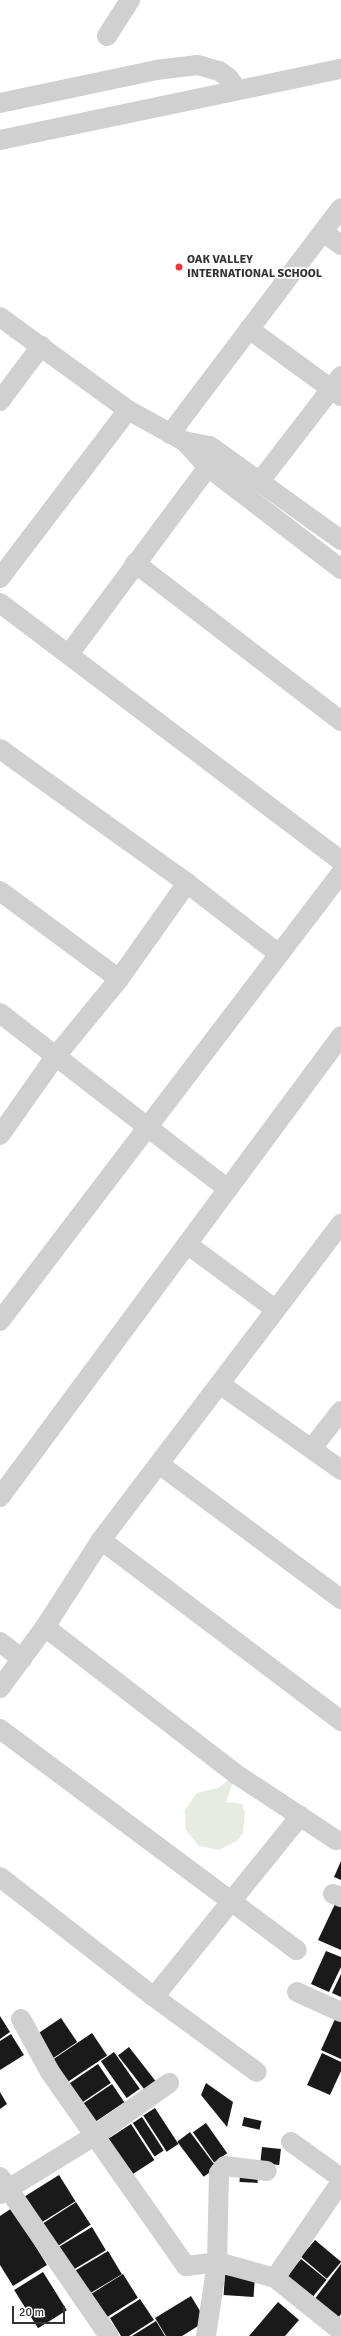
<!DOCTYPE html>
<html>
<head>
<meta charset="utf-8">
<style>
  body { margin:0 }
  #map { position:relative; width:341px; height:2336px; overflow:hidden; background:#fff; font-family:Signika,sans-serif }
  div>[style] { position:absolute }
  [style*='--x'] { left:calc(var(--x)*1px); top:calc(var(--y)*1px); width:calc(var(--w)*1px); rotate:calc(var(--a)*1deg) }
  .green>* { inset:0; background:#e6ecdf }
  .building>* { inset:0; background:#1a1a1a; transform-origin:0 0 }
  .minor>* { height:20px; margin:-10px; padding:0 10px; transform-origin:10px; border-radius:10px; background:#d0d0d0 }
  .dots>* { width:11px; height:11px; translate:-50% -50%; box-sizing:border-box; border:2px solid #fff; border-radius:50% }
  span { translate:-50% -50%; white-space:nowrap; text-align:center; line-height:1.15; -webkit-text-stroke:4px #fff; paint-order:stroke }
  .poi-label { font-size:12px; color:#333; font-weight:700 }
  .left { translate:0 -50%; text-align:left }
  .scale { position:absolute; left:12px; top:2306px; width:53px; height:18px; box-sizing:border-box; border:2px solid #333; border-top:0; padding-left:5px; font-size:12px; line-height:14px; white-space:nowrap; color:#333; -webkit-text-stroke:3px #fff; paint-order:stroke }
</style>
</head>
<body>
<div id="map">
  <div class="green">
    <i style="clip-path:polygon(236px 1774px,226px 1802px,242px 1804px,245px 1813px,243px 1833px,237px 1841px,219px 1850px,199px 1846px,186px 1830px,185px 1810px,197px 1793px,218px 1788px)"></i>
  </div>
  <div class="building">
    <i style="clip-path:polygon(341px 1861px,341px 1880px,334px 1877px)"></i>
    <i style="clip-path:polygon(336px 1902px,341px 1904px,341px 1950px,318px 1940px)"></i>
    <i style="clip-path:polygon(326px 1951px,341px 1957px,341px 1967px,329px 1992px,311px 1984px)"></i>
    <i style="clip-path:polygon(341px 1974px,341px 1997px,332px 1993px)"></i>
    <i style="clip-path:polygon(0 2016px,10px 2032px,0 2039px)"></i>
    <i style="left:61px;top:2018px;width:29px;height:34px;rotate:56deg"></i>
    <i style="clip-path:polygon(335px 2019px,341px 2022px,341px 2059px,321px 2050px)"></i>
    <i style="left:92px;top:2033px;width:27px;height:49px;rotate:56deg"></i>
    <i style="clip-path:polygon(11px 2034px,24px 2055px,0 2070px,0 2041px)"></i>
    <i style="left:129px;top:2047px;width:44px;height:14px;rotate:52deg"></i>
    <i style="left:114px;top:2052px;width:45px;height:16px;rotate:55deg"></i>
    <i style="clip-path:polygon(322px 2053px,341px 2062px,341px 2071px,330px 2095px,307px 2085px)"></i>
    <i style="left:98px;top:2064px;width:23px;height:36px;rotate:56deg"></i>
    <i style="clip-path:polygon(206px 2083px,233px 2102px,227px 2127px,201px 2095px)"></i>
    <i style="left:112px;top:2084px;width:22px;height:37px;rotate:56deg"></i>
    <i style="clip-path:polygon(0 2092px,7px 2104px,0 2109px)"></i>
    <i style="left:155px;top:2108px;width:43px;height:14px;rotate:57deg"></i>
    <i style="left:142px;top:2117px;width:40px;height:11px;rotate:57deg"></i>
    <i style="left:244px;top:2117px;width:18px;height:9px;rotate:13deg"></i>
    <i style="left:206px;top:2123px;width:37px;height:16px;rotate:55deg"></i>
    <i style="left:131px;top:2124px;width:43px;height:27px;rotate:57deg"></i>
    <i style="left:190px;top:2132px;width:44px;height:16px;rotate:53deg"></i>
    <i style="left:262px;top:2147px;width:19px;height:16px;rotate:6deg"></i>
    <i style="left:240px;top:2173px;width:18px;height:9px;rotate:3deg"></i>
    <i style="left:59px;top:2175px;width:31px;height:41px;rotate:58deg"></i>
    <i style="left:76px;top:2202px;width:27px;height:40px;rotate:57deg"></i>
    <i style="clip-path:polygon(12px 2208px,47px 2265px,13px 2286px,0 2265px,0 2216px)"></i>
    <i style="left:92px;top:2227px;width:27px;height:39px;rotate:59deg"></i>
    <i style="left:315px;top:2240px;width:34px;height:22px;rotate:40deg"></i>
    <i style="left:108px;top:2251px;width:27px;height:40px;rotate:59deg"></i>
    <i style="left:301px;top:2259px;width:33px;height:22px;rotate:39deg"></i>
    <i style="clip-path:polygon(341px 2264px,341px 2314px,338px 2318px,314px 2300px)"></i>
    <i style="left:43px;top:2272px;width:45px;height:34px;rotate:58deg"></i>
    <i style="left:123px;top:2274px;width:28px;height:38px;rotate:58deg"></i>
    <i style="left:225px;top:2275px;width:30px;height:20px;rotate:4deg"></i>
    <i style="clip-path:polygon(191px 2296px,206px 2321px,182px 2336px,166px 2336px,155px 2318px)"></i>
    <i style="clip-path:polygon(140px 2299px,154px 2320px,129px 2336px,121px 2336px,110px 2318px)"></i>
    <i style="clip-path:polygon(278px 2302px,299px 2320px,285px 2336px,249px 2336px)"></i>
    <i style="clip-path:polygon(156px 2321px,165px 2336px,132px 2336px)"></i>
  </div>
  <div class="minor">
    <i style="--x:107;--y:36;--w:43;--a:-57.4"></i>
    <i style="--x:0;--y:103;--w:159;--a:-11.9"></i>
    <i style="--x:156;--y:70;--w:42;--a:-6.8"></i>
    <i style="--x:198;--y:65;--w:22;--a:16"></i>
    <i style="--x:219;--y:71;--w:12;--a:35"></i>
    <i style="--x:229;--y:78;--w:14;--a:56"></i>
    <i style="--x:0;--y:140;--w:348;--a:-11.8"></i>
    <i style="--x:323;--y:232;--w:22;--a:36"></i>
    <i style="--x:0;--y:317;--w:158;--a:36"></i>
    <i style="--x:128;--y:410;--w:64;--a:29"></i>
    <i style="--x:184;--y:441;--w:35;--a:47"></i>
    <i style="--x:208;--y:467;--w:168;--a:37.5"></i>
    <i style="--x:249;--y:329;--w:114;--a:36.1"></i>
    <i style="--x:0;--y:401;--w:69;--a:-53.3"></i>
    <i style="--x:170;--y:434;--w:283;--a:-52.9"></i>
    <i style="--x:184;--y:441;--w:26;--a:11"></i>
    <i style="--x:210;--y:446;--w:161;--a:35.7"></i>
    <i style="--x:261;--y:480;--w:131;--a:-52.4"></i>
    <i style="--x:135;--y:563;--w:260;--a:37.5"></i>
    <i style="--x:0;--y:578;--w:211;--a:-52.7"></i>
    <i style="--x:0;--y:603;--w:428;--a:37.1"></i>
    <i style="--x:69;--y:654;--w:233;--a:-53.4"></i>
    <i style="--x:0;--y:749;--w:230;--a:35.6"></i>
    <i style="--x:187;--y:883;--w:116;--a:37.7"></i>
    <i style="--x:0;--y:891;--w:148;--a:36.5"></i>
    <i style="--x:0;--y:1013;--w:288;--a:37.7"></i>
    <i style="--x:0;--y:1135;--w:95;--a:-54.8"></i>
    <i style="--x:55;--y:1057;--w:101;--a:-50.6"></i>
    <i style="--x:119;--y:979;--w:118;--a:-54.7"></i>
    <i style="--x:187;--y:1244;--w:109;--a:36.5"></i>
    <i style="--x:0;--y:1321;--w:563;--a:-52.72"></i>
    <i style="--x:221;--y:1385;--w:147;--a:35.3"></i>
    <i style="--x:312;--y:1448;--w:47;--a:-51.9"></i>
    <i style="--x:159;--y:1464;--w:227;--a:36.6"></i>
    <i style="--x:0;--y:1497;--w:573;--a:-53.51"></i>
    <i style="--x:101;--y:1540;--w:301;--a:37"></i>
    <i style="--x:45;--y:1627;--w:241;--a:37.6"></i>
    <i style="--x:236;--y:1774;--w:120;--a:33.4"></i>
    <i style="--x:0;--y:1642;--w:28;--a:38"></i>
    <i style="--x:0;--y:1688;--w:76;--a:-53.6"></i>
    <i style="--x:45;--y:1627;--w:103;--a:-57.2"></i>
    <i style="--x:101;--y:1540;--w:397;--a:-52.8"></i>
    <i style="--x:0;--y:1729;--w:370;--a:36.7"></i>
    <i style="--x:0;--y:1877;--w:195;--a:37.9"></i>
    <i style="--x:154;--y:1997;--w:127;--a:36.1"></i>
    <i style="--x:333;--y:1894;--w:9;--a:21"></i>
    <i style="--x:297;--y:1992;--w:48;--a:24.4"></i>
    <i style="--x:154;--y:1997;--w:233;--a:-51.1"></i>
    <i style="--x:21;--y:2019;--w:60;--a:61.3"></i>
    <i style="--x:50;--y:2072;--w:237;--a:55"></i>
    <i style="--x:186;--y:2266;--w:31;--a:-7"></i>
    <i style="--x:217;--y:2262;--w:60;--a:15.4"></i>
    <i style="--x:275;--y:2278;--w:85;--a:38.8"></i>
    <i style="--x:291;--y:2142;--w:62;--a:35.8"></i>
    <i style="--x:0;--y:2177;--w:193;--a:55.6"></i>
    <i style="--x:0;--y:2194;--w:110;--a:-31.7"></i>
    <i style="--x:94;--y:2136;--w:92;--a:-35.2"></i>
    <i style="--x:275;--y:2278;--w:116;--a:-55.5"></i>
    <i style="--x:206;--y:2336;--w:75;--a:-81.5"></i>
    <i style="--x:217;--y:2262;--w:89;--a:-88.7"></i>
    <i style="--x:219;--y:2173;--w:9;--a:-49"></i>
    <i style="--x:225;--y:2166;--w:42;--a:6.8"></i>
  </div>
  <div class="dots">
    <i style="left:179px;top:267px;background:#e63946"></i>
  </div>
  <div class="poi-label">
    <span class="left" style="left:187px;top:267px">OAK VALLEY<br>INTERNATIONAL SCHOOL</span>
  </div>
  <div class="scale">20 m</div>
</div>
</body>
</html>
